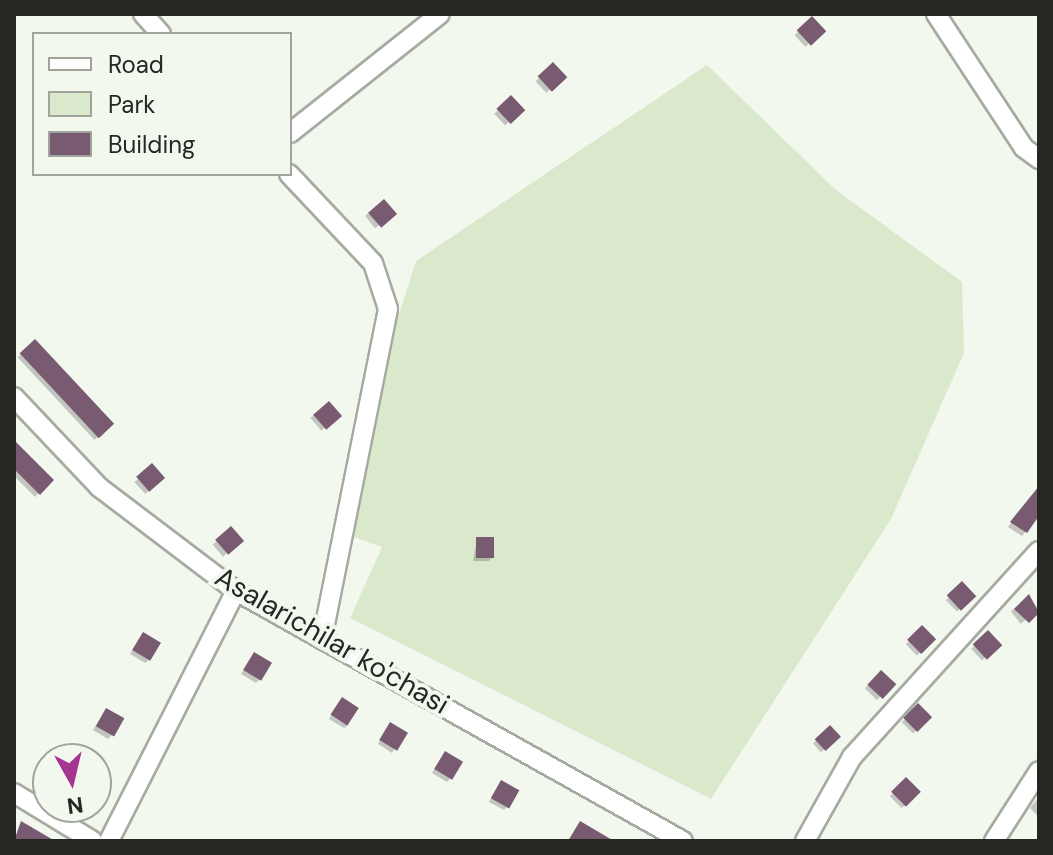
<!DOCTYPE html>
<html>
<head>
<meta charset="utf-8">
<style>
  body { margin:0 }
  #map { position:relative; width:1053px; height:855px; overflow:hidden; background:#f3f8ef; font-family:"DM Sans",sans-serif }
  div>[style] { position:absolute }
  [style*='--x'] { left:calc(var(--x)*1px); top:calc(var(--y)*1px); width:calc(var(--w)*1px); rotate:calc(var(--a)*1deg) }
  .green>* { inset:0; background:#dae9cb }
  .shadow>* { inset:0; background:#0003; transform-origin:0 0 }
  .building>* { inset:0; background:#785b70; transform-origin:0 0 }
  .roads { filter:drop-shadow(2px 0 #a6aba2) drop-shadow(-2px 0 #a6aba2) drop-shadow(0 2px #a6aba2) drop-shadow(0 -2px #a6aba2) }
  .minor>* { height:18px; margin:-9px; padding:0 9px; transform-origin:9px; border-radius:9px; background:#fff }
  span { translate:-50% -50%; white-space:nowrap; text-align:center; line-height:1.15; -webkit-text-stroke:8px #f3f8ef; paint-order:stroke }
  .street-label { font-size:28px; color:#252723 }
  .frame { position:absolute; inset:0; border:16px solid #252723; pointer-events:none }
  .legend { position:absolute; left:32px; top:32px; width:260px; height:144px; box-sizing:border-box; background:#f3f8ef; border:2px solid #a1a49d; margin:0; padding:10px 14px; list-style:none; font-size:24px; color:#252723 }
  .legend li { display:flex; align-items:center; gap:16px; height:40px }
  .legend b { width:40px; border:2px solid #a1a49d }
  .north { position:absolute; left:32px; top:743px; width:80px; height:80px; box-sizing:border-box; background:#f3f8ef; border:2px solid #a1a49d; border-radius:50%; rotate:172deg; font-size:22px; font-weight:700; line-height:32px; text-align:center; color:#252723 }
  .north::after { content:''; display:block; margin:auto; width:28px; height:36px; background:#a63591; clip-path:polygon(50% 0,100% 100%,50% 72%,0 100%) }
</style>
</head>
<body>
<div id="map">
  <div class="green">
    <i style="clip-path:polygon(707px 65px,836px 190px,962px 282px,964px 353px,891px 519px,711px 799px,350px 618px,382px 547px,351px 536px,377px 383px,416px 261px)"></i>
  </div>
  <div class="shadow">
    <i style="left:812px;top:19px;width:16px;height:24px;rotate:47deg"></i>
    <i style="left:553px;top:65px;width:16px;height:24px;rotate:47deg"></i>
    <i style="left:511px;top:98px;width:16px;height:23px;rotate:47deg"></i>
    <i style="left:384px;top:201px;width:16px;height:24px;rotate:52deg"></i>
    <i style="left:35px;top:341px;width:113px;height:24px;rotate:47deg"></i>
    <i style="left:328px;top:403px;width:17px;height:23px;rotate:50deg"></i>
    <i style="clip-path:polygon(14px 442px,52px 480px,35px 497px,14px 476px)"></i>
    <i style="left:152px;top:466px;width:16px;height:24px;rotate:47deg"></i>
    <i style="clip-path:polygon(1039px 487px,1039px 515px,1022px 536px,1008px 527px)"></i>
    <i style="left:231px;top:529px;width:16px;height:24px;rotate:50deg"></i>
    <i style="clip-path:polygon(477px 539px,492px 557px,489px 561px,473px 561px)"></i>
    <i style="left:962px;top:584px;width:16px;height:23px;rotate:45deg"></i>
    <i style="left:1029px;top:597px;width:16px;height:23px;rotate:52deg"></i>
    <i style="left:922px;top:628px;width:16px;height:23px;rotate:45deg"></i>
    <i style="left:988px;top:633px;width:16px;height:23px;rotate:47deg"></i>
    <i style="clip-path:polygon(140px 638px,149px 660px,145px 663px,130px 654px)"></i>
    <i style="clip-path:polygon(251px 658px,260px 679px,256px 683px,241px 674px)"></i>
    <i style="left:881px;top:672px;width:17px;height:23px;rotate:45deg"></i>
    <i style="clip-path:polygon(338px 703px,348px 725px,344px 728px,329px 719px)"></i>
    <i style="left:918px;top:706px;width:16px;height:23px;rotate:45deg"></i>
    <i style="clip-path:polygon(103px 714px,112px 735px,108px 739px,93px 730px)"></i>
    <i style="clip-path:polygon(387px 728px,405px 733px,392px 753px,378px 744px)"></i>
    <i style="left:830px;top:728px;width:12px;height:23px;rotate:48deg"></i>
    <i style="clip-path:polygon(442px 757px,451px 778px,447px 782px,432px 773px)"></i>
    <i style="left:906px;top:780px;width:17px;height:23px;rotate:45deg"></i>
    <i style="clip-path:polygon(498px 786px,507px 807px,504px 810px,489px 802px)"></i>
    <i style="clip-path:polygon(1039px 797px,1039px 817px,1030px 808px)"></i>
  </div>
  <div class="building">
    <i style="left:812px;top:16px;width:21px;height:21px;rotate:47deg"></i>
    <i style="left:553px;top:62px;width:21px;height:21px;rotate:47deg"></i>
    <i style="left:511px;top:95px;width:21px;height:20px;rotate:47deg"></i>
    <i style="left:384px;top:199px;width:20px;height:21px;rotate:49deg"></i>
    <i style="left:35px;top:339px;width:116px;height:21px;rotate:47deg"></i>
    <i style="left:329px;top:401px;width:20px;height:21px;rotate:49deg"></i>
    <i style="clip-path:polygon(14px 440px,54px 480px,40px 495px,14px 469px)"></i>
    <i style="left:152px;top:463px;width:20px;height:21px;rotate:49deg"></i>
    <i style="clip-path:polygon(1039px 486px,1039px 516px,1027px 533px,1010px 522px)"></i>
    <i style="left:231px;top:526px;width:20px;height:21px;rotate:49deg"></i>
    <i style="left:476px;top:537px;width:18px;height:21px"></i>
    <i style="left:962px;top:581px;width:21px;height:21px;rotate:47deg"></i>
    <i style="clip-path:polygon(1029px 594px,1039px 613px,1029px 623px,1014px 609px)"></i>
    <i style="left:922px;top:625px;width:20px;height:21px;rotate:45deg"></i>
    <i style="left:988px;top:630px;width:21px;height:21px;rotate:47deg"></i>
    <i style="left:143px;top:632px;width:21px;height:21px;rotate:31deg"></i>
    <i style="left:254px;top:652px;width:21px;height:21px;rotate:31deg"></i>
    <i style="left:881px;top:670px;width:21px;height:20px;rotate:43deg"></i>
    <i style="left:342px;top:697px;width:20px;height:21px;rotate:33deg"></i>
    <i style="left:918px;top:703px;width:20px;height:21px;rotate:45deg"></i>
    <i style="left:106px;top:708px;width:21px;height:21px;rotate:29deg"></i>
    <i style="left:390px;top:722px;width:21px;height:21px;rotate:31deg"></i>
    <i style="left:830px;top:725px;width:16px;height:21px;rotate:47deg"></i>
    <i style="left:445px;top:751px;width:21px;height:21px;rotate:31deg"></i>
    <i style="left:906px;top:777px;width:21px;height:21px;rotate:45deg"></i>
    <i style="left:501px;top:780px;width:21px;height:21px;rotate:29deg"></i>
    <i style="clip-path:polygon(21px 821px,55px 841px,14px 841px)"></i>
    <i style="clip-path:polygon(580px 821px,614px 841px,568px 841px)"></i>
  </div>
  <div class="roads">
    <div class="minor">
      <i style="--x:143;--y:14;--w:27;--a:48"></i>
      <i style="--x:936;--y:14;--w:160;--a:56.7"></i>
      <i style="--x:1024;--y:148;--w:19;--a:36"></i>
      <i style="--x:290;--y:133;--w:191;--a:-38.4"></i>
      <i style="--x:289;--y:174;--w:122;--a:46.7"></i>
      <i style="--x:373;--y:263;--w:48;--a:71.9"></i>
      <i style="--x:388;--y:309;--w:337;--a:101.3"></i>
      <i style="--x:14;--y:397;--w:124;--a:46.6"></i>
      <i style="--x:99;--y:487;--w:172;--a:37.2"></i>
      <i style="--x:236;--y:591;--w:512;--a:29.22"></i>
      <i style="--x:14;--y:793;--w:92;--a:31.3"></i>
      <i style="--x:109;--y:841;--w:280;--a:-63.1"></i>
      <i style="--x:805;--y:841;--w:96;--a:-60.8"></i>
      <i style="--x:852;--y:757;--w:278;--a:-47.8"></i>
      <i style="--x:994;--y:841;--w:83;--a:-57.3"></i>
    </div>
  </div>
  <div class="street-label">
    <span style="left:332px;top:641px;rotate:30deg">Asalarichilar ko'chasi</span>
  </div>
  <div class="frame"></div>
  <ul class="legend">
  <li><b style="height:10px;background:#fff"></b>Road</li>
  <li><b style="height:22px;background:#dae9cb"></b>Park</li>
  <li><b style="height:22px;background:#785b70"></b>Building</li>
  </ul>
  <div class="north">N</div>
</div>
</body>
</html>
